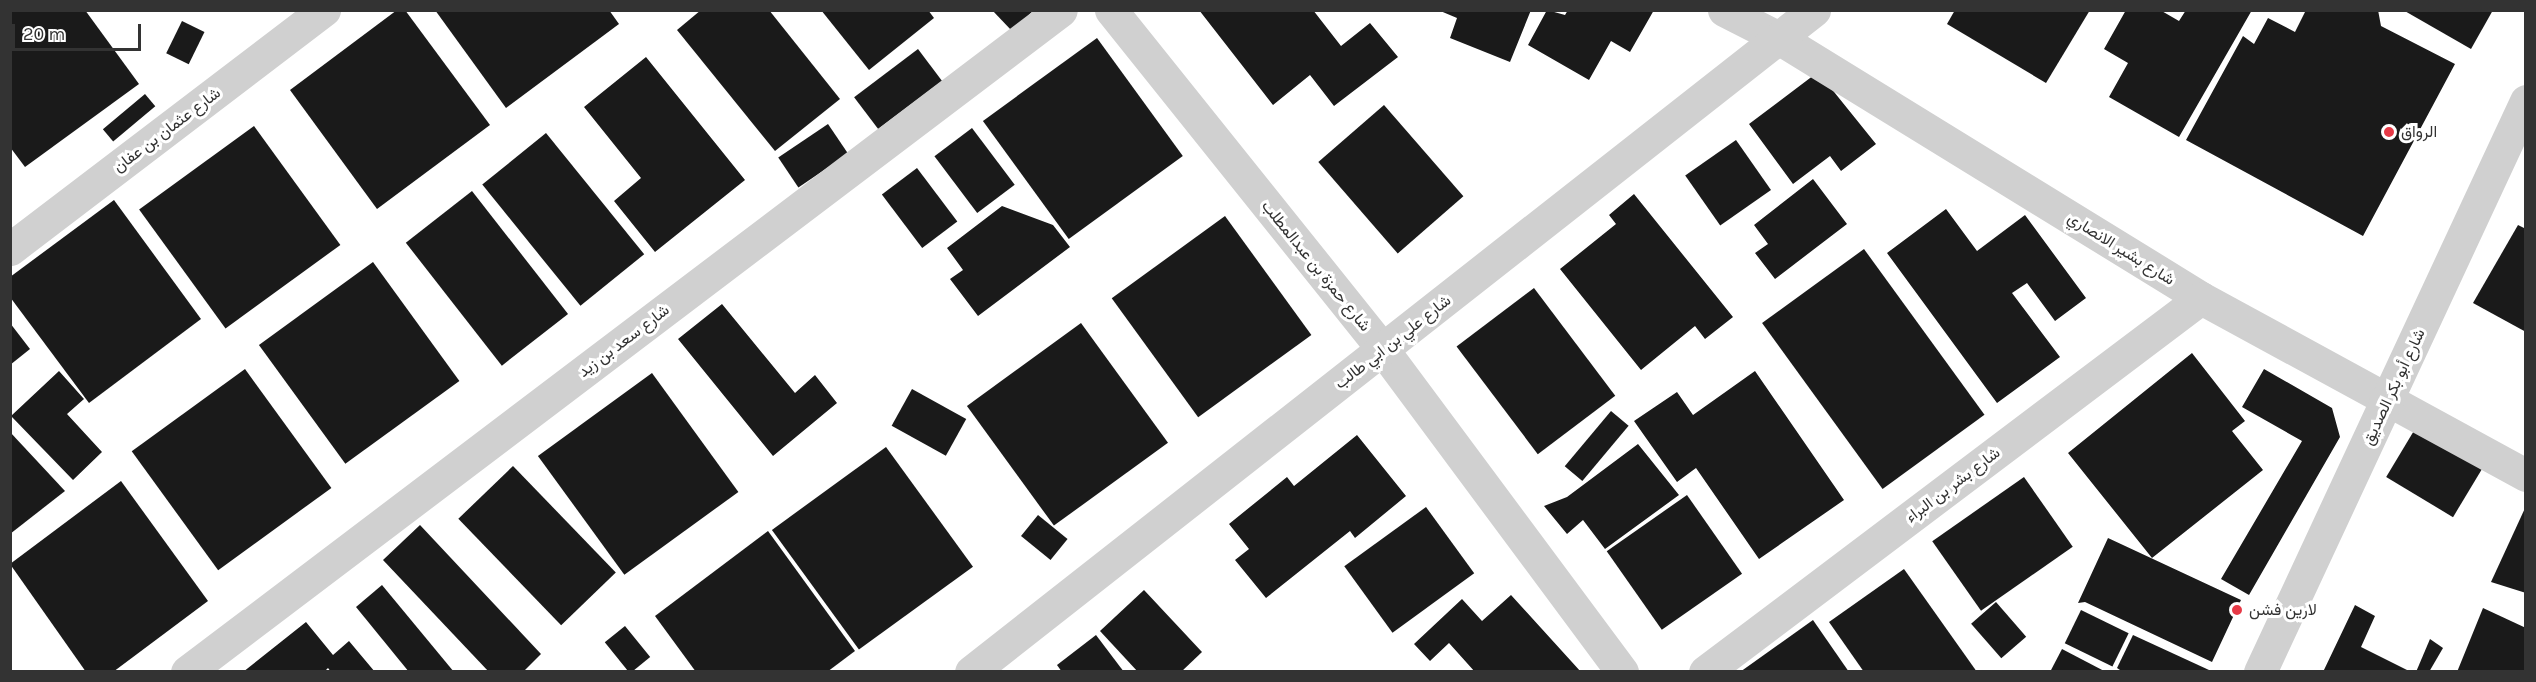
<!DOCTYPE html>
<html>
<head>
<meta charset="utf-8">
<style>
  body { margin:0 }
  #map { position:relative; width:2536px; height:682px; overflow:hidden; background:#fff; font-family:Karla,Vazirmatn,sans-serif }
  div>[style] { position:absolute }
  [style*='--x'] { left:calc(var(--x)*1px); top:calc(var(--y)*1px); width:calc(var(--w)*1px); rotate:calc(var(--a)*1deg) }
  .building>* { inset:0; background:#1a1a1a; transform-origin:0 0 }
  .minor>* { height:33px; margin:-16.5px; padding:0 16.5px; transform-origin:16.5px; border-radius:16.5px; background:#d0d0d0 }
  .tertiary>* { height:33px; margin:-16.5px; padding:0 16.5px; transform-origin:16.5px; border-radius:16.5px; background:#d0d0d0 }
  .dots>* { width:16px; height:16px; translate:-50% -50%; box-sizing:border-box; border:3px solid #fff; border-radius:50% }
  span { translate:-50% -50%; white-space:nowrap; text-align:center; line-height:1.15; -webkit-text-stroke:6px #fff; paint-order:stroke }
  .street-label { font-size:16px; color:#333 }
  .poi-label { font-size:16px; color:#333 }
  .left { translate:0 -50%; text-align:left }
  .frame { position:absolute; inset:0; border:12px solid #333; pointer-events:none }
  .scale { position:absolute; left:12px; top:24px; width:129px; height:27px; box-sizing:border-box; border:3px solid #333; border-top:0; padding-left:8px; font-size:18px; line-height:21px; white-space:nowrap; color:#333; -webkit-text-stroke:4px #fff; paint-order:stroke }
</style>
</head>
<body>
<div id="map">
  <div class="building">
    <i style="clip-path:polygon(10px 10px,85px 10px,139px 84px,25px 167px,10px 147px)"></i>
    <i style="clip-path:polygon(397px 10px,405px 10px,490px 125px,377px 209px,290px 90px)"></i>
    <i style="clip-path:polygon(435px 10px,609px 10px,619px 24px,506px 108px)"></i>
    <i style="clip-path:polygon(701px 10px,769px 10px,840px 99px,775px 151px,677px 30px)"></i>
    <i style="clip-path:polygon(821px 10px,928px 10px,934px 18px,869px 70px)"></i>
    <i style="clip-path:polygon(992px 10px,1034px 10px,1012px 31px)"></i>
    <i style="clip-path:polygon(1199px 10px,1313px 10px,1341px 46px,1370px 23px,1398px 57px,1334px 106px,1310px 75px,1273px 105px)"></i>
    <i style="clip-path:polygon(1438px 10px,1531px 10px,1510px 62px,1450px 38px,1457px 18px)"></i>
    <i style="clip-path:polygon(1547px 10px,1565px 15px,1568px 10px,1654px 10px,1630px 52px,1611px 41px,1589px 80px,1528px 45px)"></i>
    <i style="clip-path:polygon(1955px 10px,2090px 10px,2046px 83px,1947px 24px)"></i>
    <i style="clip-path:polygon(2126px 10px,2160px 10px,2179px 21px,2186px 10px,2252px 10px,2179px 137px,2109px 97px,2128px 63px,2104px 49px)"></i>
    <i style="clip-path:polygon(2306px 10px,2378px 10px,2381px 26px,2455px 64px,2363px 236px,2186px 140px,2243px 36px,2254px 44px,2268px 18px,2295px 32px)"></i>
    <i style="clip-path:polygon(2403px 10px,2493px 10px,2471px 49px)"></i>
    <i style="left:182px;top:21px;width:25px;height:36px;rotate:26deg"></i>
    <i style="left:1097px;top:38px;width:146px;height:141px;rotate:54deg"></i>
    <i style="left:918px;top:49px;width:40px;height:80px;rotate:53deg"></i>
    <i style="clip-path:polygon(646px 57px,745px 180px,655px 252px,614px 201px,641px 178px,584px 107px)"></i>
    <i style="clip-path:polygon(1818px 72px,1876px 144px,1841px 171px,1830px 156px,1793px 184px,1749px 124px)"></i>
    <i style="left:145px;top:94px;width:16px;height:55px;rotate:50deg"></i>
    <i style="left:1384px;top:105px;width:121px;height:87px;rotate:49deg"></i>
    <i style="left:828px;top:124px;width:36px;height:60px;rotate:56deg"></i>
    <i style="left:254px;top:126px;width:147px;height:142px;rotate:54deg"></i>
    <i style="left:972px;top:128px;width:71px;height:47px;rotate:53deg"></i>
    <i style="left:546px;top:133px;width:156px;height:82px;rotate:51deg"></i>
    <i style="left:1736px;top:140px;width:61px;height:62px;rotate:55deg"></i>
    <i style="left:917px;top:168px;width:67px;height:44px;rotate:53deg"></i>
    <i style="clip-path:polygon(1813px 179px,1847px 224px,1775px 279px,1755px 253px,1768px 244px,1754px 225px)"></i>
    <i style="left:472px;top:191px;width:156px;height:84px;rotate:52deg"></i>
    <i style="clip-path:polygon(1634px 194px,1733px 317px,1705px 339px,1695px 326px,1641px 370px,1560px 269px,1616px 224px,1609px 215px)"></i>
    <i style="clip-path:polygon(114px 200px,201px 319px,89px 403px,10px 297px,10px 277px)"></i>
    <i style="clip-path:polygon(1002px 206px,1053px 225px,1070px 247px,978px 316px,950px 279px,963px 270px,947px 248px)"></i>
    <i style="clip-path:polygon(1946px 209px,1977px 251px,2025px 215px,2086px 298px,2055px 321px,2027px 283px,2012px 293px,2060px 357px,1997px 403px,1887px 253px)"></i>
    <i style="left:1225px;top:216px;width:147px;height:140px;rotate:54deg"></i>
    <i style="clip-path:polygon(2518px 225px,2526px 229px,2526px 332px,2473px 303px)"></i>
    <i style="left:1864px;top:249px;width:205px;height:126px;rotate:54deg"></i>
    <i style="left:373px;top:262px;width:147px;height:141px;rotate:54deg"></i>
    <i style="left:1534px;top:288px;width:135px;height:97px;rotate:53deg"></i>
    <i style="clip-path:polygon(722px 304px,795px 393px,815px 375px,837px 403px,773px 456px,678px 339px)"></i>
    <i style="clip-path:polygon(10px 323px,30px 349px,10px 365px)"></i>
    <i style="left:1081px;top:323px;width:148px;height:141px;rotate:54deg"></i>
    <i style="clip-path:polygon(2192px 353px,2245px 421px,2232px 431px,2263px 470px,2152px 558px,2068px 453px)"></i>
    <i style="left:245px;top:369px;width:147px;height:140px;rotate:54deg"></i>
    <i style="clip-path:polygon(2264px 369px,2332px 408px,2340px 437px,2249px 595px,2221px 579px,2302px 441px,2242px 407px)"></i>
    <i style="clip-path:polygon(59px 371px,84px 399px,67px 414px,102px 452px,73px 480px,11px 416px)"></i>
    <i style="clip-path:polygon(1755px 371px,1844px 500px,1759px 559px,1696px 468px,1677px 482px,1634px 421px,1677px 392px,1693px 415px)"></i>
    <i style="left:652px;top:373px;width:147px;height:141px;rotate:54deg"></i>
    <i style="left:912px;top:389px;width:62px;height:42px;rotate:29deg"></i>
    <i style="left:1611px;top:411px;width:23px;height:72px;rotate:40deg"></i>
    <i style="left:2415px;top:429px;width:78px;height:56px;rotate:31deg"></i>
    <i style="clip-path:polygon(10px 432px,65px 491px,10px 534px)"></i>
    <i style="clip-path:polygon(1357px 435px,1406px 496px,1355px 538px,1350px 531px,1266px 598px,1235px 560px,1249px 549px,1229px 524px,1287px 477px,1294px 486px)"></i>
    <i style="clip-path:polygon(1638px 444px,1679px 495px,1605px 549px,1583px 520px,1567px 534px,1544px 506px,1567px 497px)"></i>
    <i style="left:886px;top:447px;width:148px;height:141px;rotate:54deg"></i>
    <i style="left:513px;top:466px;width:148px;height:76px;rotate:46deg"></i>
    <i style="left:2024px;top:477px;width:85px;height:112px;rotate:55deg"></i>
    <i style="clip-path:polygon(121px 481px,208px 601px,113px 672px,86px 672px,10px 564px)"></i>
    <i style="left:1687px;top:495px;width:96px;height:98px;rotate:55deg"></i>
    <i style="clip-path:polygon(2526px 506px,2526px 593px,2491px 582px)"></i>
    <i style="left:1426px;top:507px;width:82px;height:101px;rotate:54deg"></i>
    <i style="left:1038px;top:515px;width:38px;height:27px;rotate:39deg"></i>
    <i style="clip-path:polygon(420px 525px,541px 654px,523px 672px,489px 672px,383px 560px)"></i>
    <i style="clip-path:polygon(768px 531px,855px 651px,827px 672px,696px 672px,655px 616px)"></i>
    <i style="clip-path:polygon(2108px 538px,2241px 600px,2212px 662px,2085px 602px,2078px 603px)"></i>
    <i style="clip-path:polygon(1904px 569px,1977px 672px,1864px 672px,1829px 622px)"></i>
    <i style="clip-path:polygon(382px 585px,454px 672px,409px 672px,356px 607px)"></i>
    <i style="clip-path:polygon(1144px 590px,1202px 652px,1181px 672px,1138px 672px,1100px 631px)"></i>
    <i style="clip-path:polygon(1511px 595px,1581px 672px,1475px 672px,1449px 643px,1430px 661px,1414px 644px,1462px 599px,1482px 621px)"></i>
    <i style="left:1996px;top:602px;width:46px;height:33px;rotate:49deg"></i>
    <i style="clip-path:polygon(2355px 605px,2375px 616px,2361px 647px,2411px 672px,2323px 672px)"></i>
    <i style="clip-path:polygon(2483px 608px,2526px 628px,2526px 672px,2457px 672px)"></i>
    <i style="left:2081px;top:610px;width:53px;height:37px;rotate:26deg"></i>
    <i style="clip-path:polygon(1813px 620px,1849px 672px,1740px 672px)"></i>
    <i style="clip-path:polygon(306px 622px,333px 655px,349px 641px,375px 672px,331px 672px,328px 668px,324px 672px,243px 672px)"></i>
    <i style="left:625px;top:626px;width:40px;height:26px;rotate:51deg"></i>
    <i style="clip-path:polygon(1096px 635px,1124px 672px,1062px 672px,1057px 665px)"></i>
    <i style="clip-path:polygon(2133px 635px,2209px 670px,2208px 672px,2123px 672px,2117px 668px)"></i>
    <i style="clip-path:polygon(2430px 639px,2443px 648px,2429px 672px,2416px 672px)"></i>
    <i style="clip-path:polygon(2062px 649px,2106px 672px,2050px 672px)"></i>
  </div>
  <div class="minor">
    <i style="--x:1111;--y:10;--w:435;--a:51.3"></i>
    <i style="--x:1383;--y:350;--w:401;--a:53.4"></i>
    <i style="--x:1724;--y:10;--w:59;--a:27"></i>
    <i style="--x:1777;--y:37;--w:498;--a:31.6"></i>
    <i style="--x:2201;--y:298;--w:370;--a:28.6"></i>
    <i style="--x:10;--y:249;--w:395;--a:-37.3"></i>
    <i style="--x:187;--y:672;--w:1096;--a:-37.14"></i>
    <i style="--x:971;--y:672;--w:1072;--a:-38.14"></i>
    <i style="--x:1705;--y:672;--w:621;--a:-37.02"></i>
  </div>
  <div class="tertiary">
    <i style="--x:2260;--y:672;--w:630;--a:-65.02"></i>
  </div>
  <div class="dots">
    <i style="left:2389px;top:132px;background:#e63946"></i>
    <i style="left:2237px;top:610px;background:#e63946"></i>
  </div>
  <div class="street-label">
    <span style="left:167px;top:130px;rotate:-37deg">شارع عثمان بن عفان</span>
    <span style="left:2121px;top:249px;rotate:32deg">شارع بشير الانصاري</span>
    <span style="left:1316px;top:266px;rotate:51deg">شارع حمزة بن عبدالمطلب</span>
    <span style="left:624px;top:341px;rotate:-37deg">شارع سعد بن زيد</span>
    <span style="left:1393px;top:342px;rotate:-38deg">شارع علي بن ابي طالب</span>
    <span style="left:2394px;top:387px;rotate:-65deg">شارع أبو بكر الصديق</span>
    <span style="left:1953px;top:485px;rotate:-37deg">شارع بشر بن البراء</span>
  </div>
  <div class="poi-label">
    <span class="left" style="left:2401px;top:132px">الرواق</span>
    <span class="left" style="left:2249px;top:610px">لارين فشن</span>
  </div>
  <div class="frame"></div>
  <div class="scale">20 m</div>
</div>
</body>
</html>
